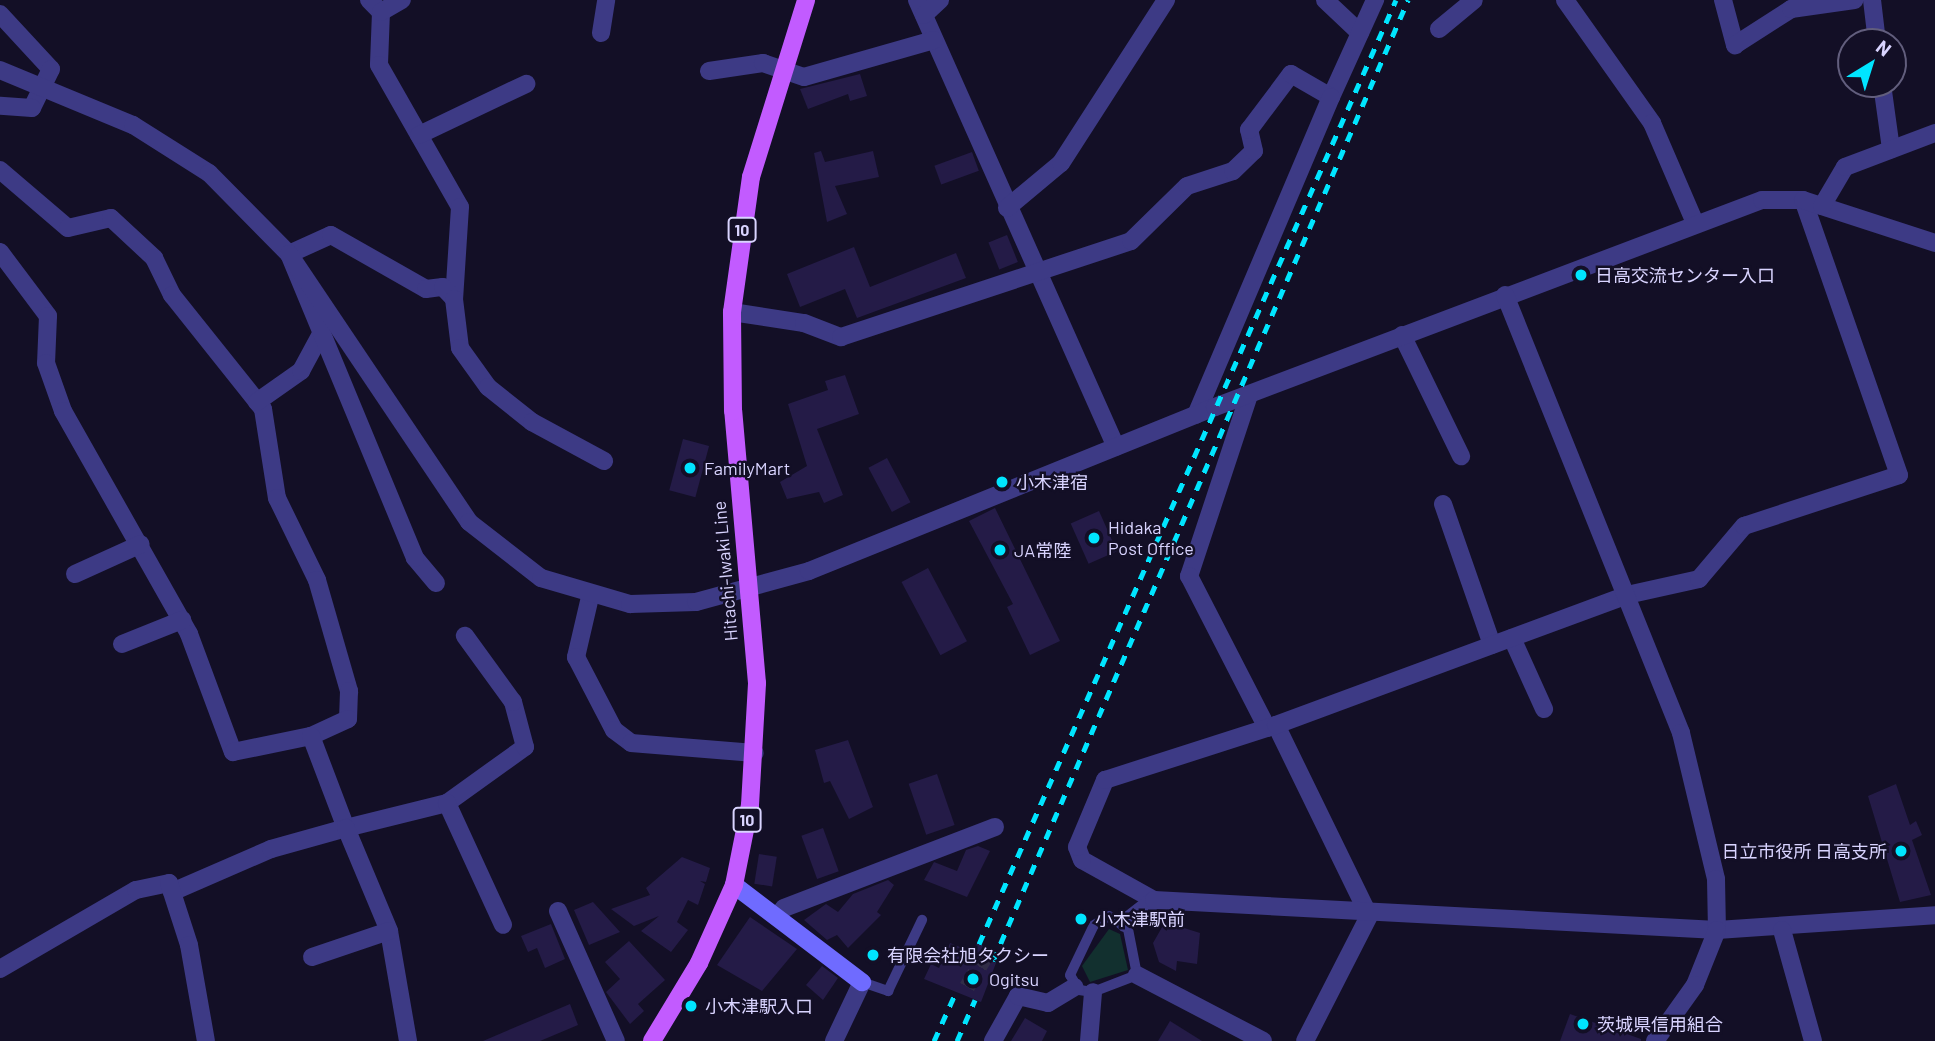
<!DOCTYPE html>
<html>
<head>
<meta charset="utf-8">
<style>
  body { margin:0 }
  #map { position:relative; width:1935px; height:1041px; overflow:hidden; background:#130f26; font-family:Barlow,"Noto Sans JP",sans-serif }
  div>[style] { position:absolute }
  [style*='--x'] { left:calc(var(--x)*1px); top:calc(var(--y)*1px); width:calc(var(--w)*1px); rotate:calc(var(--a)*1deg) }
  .green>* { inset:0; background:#12302f }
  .building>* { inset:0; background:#241b47; transform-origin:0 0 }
  .pedestrian-tunnel>* { height:16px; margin-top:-8px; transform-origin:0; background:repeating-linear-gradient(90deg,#312d47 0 16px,transparent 0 24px) }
  .service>* { height:10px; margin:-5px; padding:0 5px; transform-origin:5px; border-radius:5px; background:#3d3a85 }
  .minor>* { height:18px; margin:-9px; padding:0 9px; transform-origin:9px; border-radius:9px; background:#3d3a85 }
  .tertiary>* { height:18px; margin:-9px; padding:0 9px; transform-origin:9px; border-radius:9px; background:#3d3a85 }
  .secondary>* { height:18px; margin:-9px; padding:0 9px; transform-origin:9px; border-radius:9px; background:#6f6bff }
  .primary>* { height:18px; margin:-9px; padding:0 9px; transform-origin:9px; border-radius:9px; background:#c25bff }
  .rail>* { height:5px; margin-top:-2.5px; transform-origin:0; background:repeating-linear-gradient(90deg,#00e5ff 0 10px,transparent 0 19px) }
  .dots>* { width:19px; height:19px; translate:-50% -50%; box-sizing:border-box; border:4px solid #130f26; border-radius:50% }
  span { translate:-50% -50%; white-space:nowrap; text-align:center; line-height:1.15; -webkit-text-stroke:5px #130f26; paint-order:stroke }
  .shield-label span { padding:2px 5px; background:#130f26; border:2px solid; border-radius:5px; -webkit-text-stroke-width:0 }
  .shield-label { font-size:16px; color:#d9d4ff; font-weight:700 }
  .poi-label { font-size:18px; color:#d9d4ff }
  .left { translate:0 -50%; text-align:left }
  .right { translate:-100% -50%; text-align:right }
  .street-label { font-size:18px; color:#d9d4ff }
  .north { position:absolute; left:1837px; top:28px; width:70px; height:70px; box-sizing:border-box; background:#130f26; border:2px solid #625e7d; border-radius:50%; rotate:38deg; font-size:19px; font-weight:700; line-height:28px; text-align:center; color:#d9d4ff }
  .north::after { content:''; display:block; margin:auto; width:24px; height:32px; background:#00e5ff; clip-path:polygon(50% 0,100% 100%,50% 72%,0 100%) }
</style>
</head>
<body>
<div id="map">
  <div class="green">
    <i style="clip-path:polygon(1109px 929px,1120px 934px,1128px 970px,1090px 982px,1082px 966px)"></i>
  </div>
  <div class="building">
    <i style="clip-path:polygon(860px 74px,867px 96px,850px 101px,848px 94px,808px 109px,800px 89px)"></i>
    <i style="clip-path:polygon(821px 151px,825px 162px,873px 151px,879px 177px,835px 186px,847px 214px,827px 222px,814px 153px)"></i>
    <i style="left:972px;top:152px;width:20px;height:40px;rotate:70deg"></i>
    <i style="left:1007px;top:235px;width:29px;height:20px;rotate:68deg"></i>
    <i style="clip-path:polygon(854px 247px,870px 287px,956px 253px,966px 278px,857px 318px,845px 289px,800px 307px,787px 274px)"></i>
    <i style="clip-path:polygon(845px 375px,859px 414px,817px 429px,843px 495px,824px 503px,819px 492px,787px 499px,780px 482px,807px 466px,788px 404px,828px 390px,825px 381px)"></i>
    <i style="left:683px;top:439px;width:27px;height:53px;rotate:15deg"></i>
    <i style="left:887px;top:458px;width:50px;height:21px;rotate:62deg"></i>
    <i style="clip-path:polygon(995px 508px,1060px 641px,1030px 655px,1007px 607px,1013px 604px,969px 521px)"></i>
    <i style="left:1099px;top:511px;width:44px;height:31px;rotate:66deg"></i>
    <i style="left:928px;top:568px;width:83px;height:30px;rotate:62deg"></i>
    <i style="clip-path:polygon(848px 740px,873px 807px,849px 819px,830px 781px,824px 783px,815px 750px)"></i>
    <i style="left:937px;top:774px;width:54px;height:30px;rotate:71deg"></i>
    <i style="clip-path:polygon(1896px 784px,1910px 825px,1916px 821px,1922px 835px,1912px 840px,1931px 895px,1900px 902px,1868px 796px)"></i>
    <i style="left:823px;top:828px;width:46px;height:23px;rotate:70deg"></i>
    <i style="clip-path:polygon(978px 846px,990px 851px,967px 897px,924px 880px,934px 862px,957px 871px,966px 850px)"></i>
    <i style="left:759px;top:854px;width:18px;height:30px;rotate:9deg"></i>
    <i style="clip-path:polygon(682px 857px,710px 868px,706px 882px,700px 881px,705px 884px,698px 905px,688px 900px,677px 922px,688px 930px,671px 952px,641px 931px,659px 916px,634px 926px,611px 909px,650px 895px,646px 888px)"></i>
    <i style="clip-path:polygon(888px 880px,894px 885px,877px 912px,881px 915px,848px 948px,837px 935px,827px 940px,804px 920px,826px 904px,838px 912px,853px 894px)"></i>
    <i style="clip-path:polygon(593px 902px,620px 932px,589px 945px,574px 910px)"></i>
    <i style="clip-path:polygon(750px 917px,797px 949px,762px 991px,717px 965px)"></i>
    <i style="clip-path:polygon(1165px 922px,1200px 933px,1197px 964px,1177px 961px,1176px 971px,1159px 962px,1153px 943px)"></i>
    <i style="clip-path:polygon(551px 924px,565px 959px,545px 968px,537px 948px,528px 952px,521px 936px)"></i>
    <i style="clip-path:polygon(629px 941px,665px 980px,638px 1004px,644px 1011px,630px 1024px,606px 992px,620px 979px,605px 962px)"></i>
    <i style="clip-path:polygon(950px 943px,973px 952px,977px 943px,992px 950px,988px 959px,996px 963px,981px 1002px,924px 979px,931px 964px,939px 968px)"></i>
    <i style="clip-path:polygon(822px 966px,838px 978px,823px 1000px,806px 985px)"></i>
    <i style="clip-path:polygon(570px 1004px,578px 1025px,540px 1041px,483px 1041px)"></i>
    <i style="clip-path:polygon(1570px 1014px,1641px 1039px,1641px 1041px,1560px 1041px)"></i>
    <i style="clip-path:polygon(1025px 1018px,1047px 1031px,1042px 1041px,1011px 1041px)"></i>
    <i style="clip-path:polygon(1170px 1021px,1202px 1041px,1158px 1041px)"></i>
  </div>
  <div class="pedestrian-tunnel">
    <i style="--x:967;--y:987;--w:33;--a:-59"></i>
  </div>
  <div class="service">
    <i style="--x:1109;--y:916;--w:23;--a:34"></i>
    <i style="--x:1128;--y:929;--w:47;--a:78.9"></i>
    <i style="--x:1137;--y:975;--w:47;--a:158.9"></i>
    <i style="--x:1093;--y:992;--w:14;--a:-172"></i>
    <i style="--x:1079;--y:990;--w:17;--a:-121"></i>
    <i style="--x:1070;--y:975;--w:55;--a:-64.4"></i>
    <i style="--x:1094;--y:925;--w:17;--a:-31"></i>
    <i style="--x:862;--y:982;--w:28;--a:19"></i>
    <i style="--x:888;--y:991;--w:79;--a:-64.4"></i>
  </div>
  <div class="minor">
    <i style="--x:369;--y:0;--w:17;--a:45"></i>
    <i style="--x:381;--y:12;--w:53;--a:92.2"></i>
    <i style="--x:379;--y:65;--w:163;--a:60.3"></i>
    <i style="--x:460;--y:207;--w:92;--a:93.7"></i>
    <i style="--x:917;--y:0;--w:489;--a:66"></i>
    <i style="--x:1325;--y:0;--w:48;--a:43.3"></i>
    <i style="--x:1565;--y:0;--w:151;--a:54.7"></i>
    <i style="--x:1652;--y:123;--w:109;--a:66.7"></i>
    <i style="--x:1723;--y:0;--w:47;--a:75.1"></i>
    <i style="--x:1735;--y:45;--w:67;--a:-32.7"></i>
    <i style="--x:1791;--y:9;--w:64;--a:-8.1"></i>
    <i style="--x:381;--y:12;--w:24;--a:-30"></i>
    <i style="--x:0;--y:14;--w:75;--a:47.2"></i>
    <i style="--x:51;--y:69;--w:43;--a:116"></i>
    <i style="--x:32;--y:108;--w:32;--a:-176"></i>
    <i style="--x:924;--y:15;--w:22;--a:-43"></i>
    <i style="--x:1439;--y:29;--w:45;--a:-39.6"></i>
    <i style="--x:601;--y:33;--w:33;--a:-81"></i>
    <i style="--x:709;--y:71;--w:55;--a:-8.4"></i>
    <i style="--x:763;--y:63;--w:43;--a:18.9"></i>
    <i style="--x:804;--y:77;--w:135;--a:-15.9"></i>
    <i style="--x:1331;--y:97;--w:107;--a:-65.6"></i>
    <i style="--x:419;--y:135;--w:119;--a:-25.5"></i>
    <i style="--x:0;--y:170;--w:89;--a:40.5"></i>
    <i style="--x:68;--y:228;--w:44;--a:-13.1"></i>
    <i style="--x:111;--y:218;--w:59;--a:42.9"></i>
    <i style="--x:154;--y:258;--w:41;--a:64.1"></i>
    <i style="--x:172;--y:295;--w:146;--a:51.4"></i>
    <i style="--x:263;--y:409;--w:90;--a:81.1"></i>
    <i style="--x:277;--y:498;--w:91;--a:64"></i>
    <i style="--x:317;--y:580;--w:116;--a:73.9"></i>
    <i style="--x:349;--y:691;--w:28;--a:92"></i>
    <i style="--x:348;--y:719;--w:41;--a:155.3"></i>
    <i style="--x:1007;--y:208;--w:70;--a:-39.8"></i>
    <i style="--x:1061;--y:163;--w:194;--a:-57.2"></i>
    <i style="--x:0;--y:252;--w:80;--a:53.1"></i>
    <i style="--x:48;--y:316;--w:47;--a:92.4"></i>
    <i style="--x:46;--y:363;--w:51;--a:70.5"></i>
    <i style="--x:63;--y:411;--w:256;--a:60.5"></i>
    <i style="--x:189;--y:634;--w:126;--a:69.6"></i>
    <i style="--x:233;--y:752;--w:80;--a:-11.6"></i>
    <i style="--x:311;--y:736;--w:98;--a:69.2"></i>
    <i style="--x:346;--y:828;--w:104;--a:-13.9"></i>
    <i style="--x:447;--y:803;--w:96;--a:-35.7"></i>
    <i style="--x:525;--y:747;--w:47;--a:-104.9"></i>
    <i style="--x:513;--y:702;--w:82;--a:-126"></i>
    <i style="--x:732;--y:312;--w:73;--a:8.7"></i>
    <i style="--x:804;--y:323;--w:40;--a:21"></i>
    <i style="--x:841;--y:337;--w:305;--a:-18.3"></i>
    <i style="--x:1131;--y:241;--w:78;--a:-44.5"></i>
    <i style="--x:1187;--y:186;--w:48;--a:-18.1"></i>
    <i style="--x:1233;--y:171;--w:29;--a:-44"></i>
    <i style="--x:1254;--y:151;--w:22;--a:-103"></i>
    <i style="--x:1249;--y:130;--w:70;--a:-53.1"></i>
    <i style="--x:1291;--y:74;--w:46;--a:29.9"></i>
    <i style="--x:1331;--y:97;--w:345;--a:113"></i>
    <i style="--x:1402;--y:335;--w:135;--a:64"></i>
    <i style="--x:1249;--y:395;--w:191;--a:108.3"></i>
    <i style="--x:1189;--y:576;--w:171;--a:62.8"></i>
    <i style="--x:257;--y:402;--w:54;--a:-35.2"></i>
    <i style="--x:301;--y:371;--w:42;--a:-61.6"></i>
    <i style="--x:1443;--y:504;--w:149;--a:70.8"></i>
    <i style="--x:75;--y:574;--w:72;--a:-24.4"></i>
    <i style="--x:436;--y:583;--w:33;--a:-130"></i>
    <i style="--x:415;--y:558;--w:329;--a:-112.5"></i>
    <i style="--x:289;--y:254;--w:46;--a:-24.3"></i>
    <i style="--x:331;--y:235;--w:109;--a:29.6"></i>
    <i style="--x:426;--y:289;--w:17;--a:-7"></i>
    <i style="--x:443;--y:287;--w:16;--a:47"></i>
    <i style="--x:454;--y:299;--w:49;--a:83"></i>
    <i style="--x:460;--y:348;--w:48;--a:54.3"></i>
    <i style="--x:488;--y:387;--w:56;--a:38.5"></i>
    <i style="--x:532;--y:422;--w:82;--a:28.4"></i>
    <i style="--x:590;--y:597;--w:62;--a:103.1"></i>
    <i style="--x:576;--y:657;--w:82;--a:62.5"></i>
    <i style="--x:614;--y:730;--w:21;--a:37"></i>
    <i style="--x:631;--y:743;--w:124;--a:4.6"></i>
    <i style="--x:1512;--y:638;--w:78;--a:65.7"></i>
    <i style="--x:122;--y:644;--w:65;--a:-21.8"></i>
    <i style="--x:1276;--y:725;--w:212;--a:64"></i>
    <i style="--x:1369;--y:916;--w:140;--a:117.1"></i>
    <i style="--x:447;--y:803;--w:134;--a:65.3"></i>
    <i style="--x:172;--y:892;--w:108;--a:-23.5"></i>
    <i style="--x:271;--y:849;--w:78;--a:-15.6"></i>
    <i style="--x:346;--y:828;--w:112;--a:67.3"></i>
    <i style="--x:389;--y:931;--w:112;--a:80.2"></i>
    <i style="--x:1154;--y:900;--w:82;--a:-150.9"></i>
    <i style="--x:1082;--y:860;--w:14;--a:-111"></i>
    <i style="--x:1077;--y:847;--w:73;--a:-67.3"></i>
    <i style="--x:1105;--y:780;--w:180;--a:-17.8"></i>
    <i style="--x:1276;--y:725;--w:374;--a:-20.3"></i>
    <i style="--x:1627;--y:595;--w:74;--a:-12.5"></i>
    <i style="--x:1699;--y:579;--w:70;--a:-49.7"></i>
    <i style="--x:1744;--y:526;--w:163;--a:-18.2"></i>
    <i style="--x:1899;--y:475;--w:291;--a:-109.2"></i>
    <i style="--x:558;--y:911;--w:142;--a:66"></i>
    <i style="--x:777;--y:917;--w:11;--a:-52"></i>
    <i style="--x:784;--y:908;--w:226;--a:-21"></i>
    <i style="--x:1125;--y:923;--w:37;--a:-38"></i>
    <i style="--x:1154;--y:900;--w:564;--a:3.05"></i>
    <i style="--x:1717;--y:930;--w:219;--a:-3.9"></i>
    <i style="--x:1782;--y:930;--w:115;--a:74.4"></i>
    <i style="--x:312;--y:957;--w:81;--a:-18.7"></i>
    <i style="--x:0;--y:969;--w:157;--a:-30.2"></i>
    <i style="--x:136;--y:890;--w:34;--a:-12"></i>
    <i style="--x:169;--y:883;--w:65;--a:72.1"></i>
    <i style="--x:189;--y:945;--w:97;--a:80"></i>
    <i style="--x:834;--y:1041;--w:65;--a:-64.6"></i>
    <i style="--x:993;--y:1041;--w:51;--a:-60.9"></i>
    <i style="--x:1018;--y:996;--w:31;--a:13"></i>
    <i style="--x:1048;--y:1003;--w:31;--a:-31"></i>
    <i style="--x:1089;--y:1041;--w:49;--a:-85.3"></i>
  </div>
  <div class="tertiary">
    <i style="--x:1872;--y:0;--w:42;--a:83.2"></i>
    <i style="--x:0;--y:70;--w:144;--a:22.5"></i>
    <i style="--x:133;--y:125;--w:90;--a:32.3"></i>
    <i style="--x:209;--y:173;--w:114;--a:45.4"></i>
    <i style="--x:289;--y:254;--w:323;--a:56.1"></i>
    <i style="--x:469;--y:522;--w:91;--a:37.9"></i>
    <i style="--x:541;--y:578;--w:93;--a:16.3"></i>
    <i style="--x:630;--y:604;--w:66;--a:-1.7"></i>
    <i style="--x:696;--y:602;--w:117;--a:-15.3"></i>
    <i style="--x:809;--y:571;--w:438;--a:-22"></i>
    <i style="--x:1215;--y:407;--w:585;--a:-20.73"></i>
    <i style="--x:1762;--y:200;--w:41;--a:0"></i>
    <i style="--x:1803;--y:200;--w:139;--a:18"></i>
    <i style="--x:1882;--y:84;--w:66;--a:82.1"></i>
    <i style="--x:1822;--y:206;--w:45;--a:-59.5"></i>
    <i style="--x:1845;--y:167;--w:96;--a:-20.7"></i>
    <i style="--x:1505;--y:295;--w:472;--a:68.1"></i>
    <i style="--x:1681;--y:733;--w:150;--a:76.5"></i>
    <i style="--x:1716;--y:879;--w:51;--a:88.9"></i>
    <i style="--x:1717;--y:930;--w:59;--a:111.8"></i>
    <i style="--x:1695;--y:985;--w:69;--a:125.5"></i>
    <i style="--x:1137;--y:975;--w:142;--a:27.6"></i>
  </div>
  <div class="secondary">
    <i style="--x:734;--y:885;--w:161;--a:37.2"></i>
  </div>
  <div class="primary">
    <i style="--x:652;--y:1041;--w:91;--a:-58.9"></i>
    <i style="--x:699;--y:963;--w:85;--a:-65.8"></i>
    <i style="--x:734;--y:885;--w:82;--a:-78.7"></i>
    <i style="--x:750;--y:805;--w:122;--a:-86.7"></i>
    <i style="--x:757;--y:683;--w:273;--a:-95"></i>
    <i style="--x:733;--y:411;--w:99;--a:-90.6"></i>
    <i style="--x:732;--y:312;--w:136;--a:-82"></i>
    <i style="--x:751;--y:177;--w:185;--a:-72.7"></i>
  </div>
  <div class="rail">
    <i style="--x:979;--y:944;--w:1032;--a:-66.17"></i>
    <i style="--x:993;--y:961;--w:1047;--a:-66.64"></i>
    <i style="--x:934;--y:1041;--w:54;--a:-65.8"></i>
    <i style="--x:957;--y:1041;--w:45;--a:-66.3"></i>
  </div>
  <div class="dots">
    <i style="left:1581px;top:275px;background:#00e5ff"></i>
    <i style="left:690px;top:468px;background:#00e5ff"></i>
    <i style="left:1002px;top:482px;background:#00e5ff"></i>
    <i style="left:1094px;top:538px;background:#00e5ff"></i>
    <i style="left:1000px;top:550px;background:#00e5ff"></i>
    <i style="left:1901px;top:851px;background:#00e5ff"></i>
    <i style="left:1081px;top:919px;background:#00e5ff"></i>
    <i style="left:873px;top:955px;background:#00e5ff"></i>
    <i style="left:973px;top:979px;background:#00e5ff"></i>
    <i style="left:691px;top:1006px;background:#00e5ff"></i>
    <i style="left:1583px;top:1024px;background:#00e5ff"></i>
  </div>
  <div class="shield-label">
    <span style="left:742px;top:230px">10</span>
    <span style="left:747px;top:820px">10</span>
  </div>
  <div class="poi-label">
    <span class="left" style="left:1595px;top:275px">日高交流センター入口</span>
    <span class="left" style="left:704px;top:468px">FamilyMart</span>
    <span class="left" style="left:1016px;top:482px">小木津宿</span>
    <span class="left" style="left:1108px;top:538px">Hidaka<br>Post Office</span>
    <span class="left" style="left:1014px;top:550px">JA常陸</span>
    <span class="right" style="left:1887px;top:851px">日立市役所 日高支所</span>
    <span class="left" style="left:1095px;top:919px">小木津駅前</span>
    <span class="left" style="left:887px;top:955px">有限会社旭タクシー</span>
    <span class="left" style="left:989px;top:979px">Ogitsu</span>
    <span class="left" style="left:705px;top:1006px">小木津駅入口</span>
    <span class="left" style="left:1597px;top:1024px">茨城県信用組合</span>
  </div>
  <div class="street-label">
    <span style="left:725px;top:571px;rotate:-95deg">Hitachi-Iwaki Line</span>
  </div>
  <div class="north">N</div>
</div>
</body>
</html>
